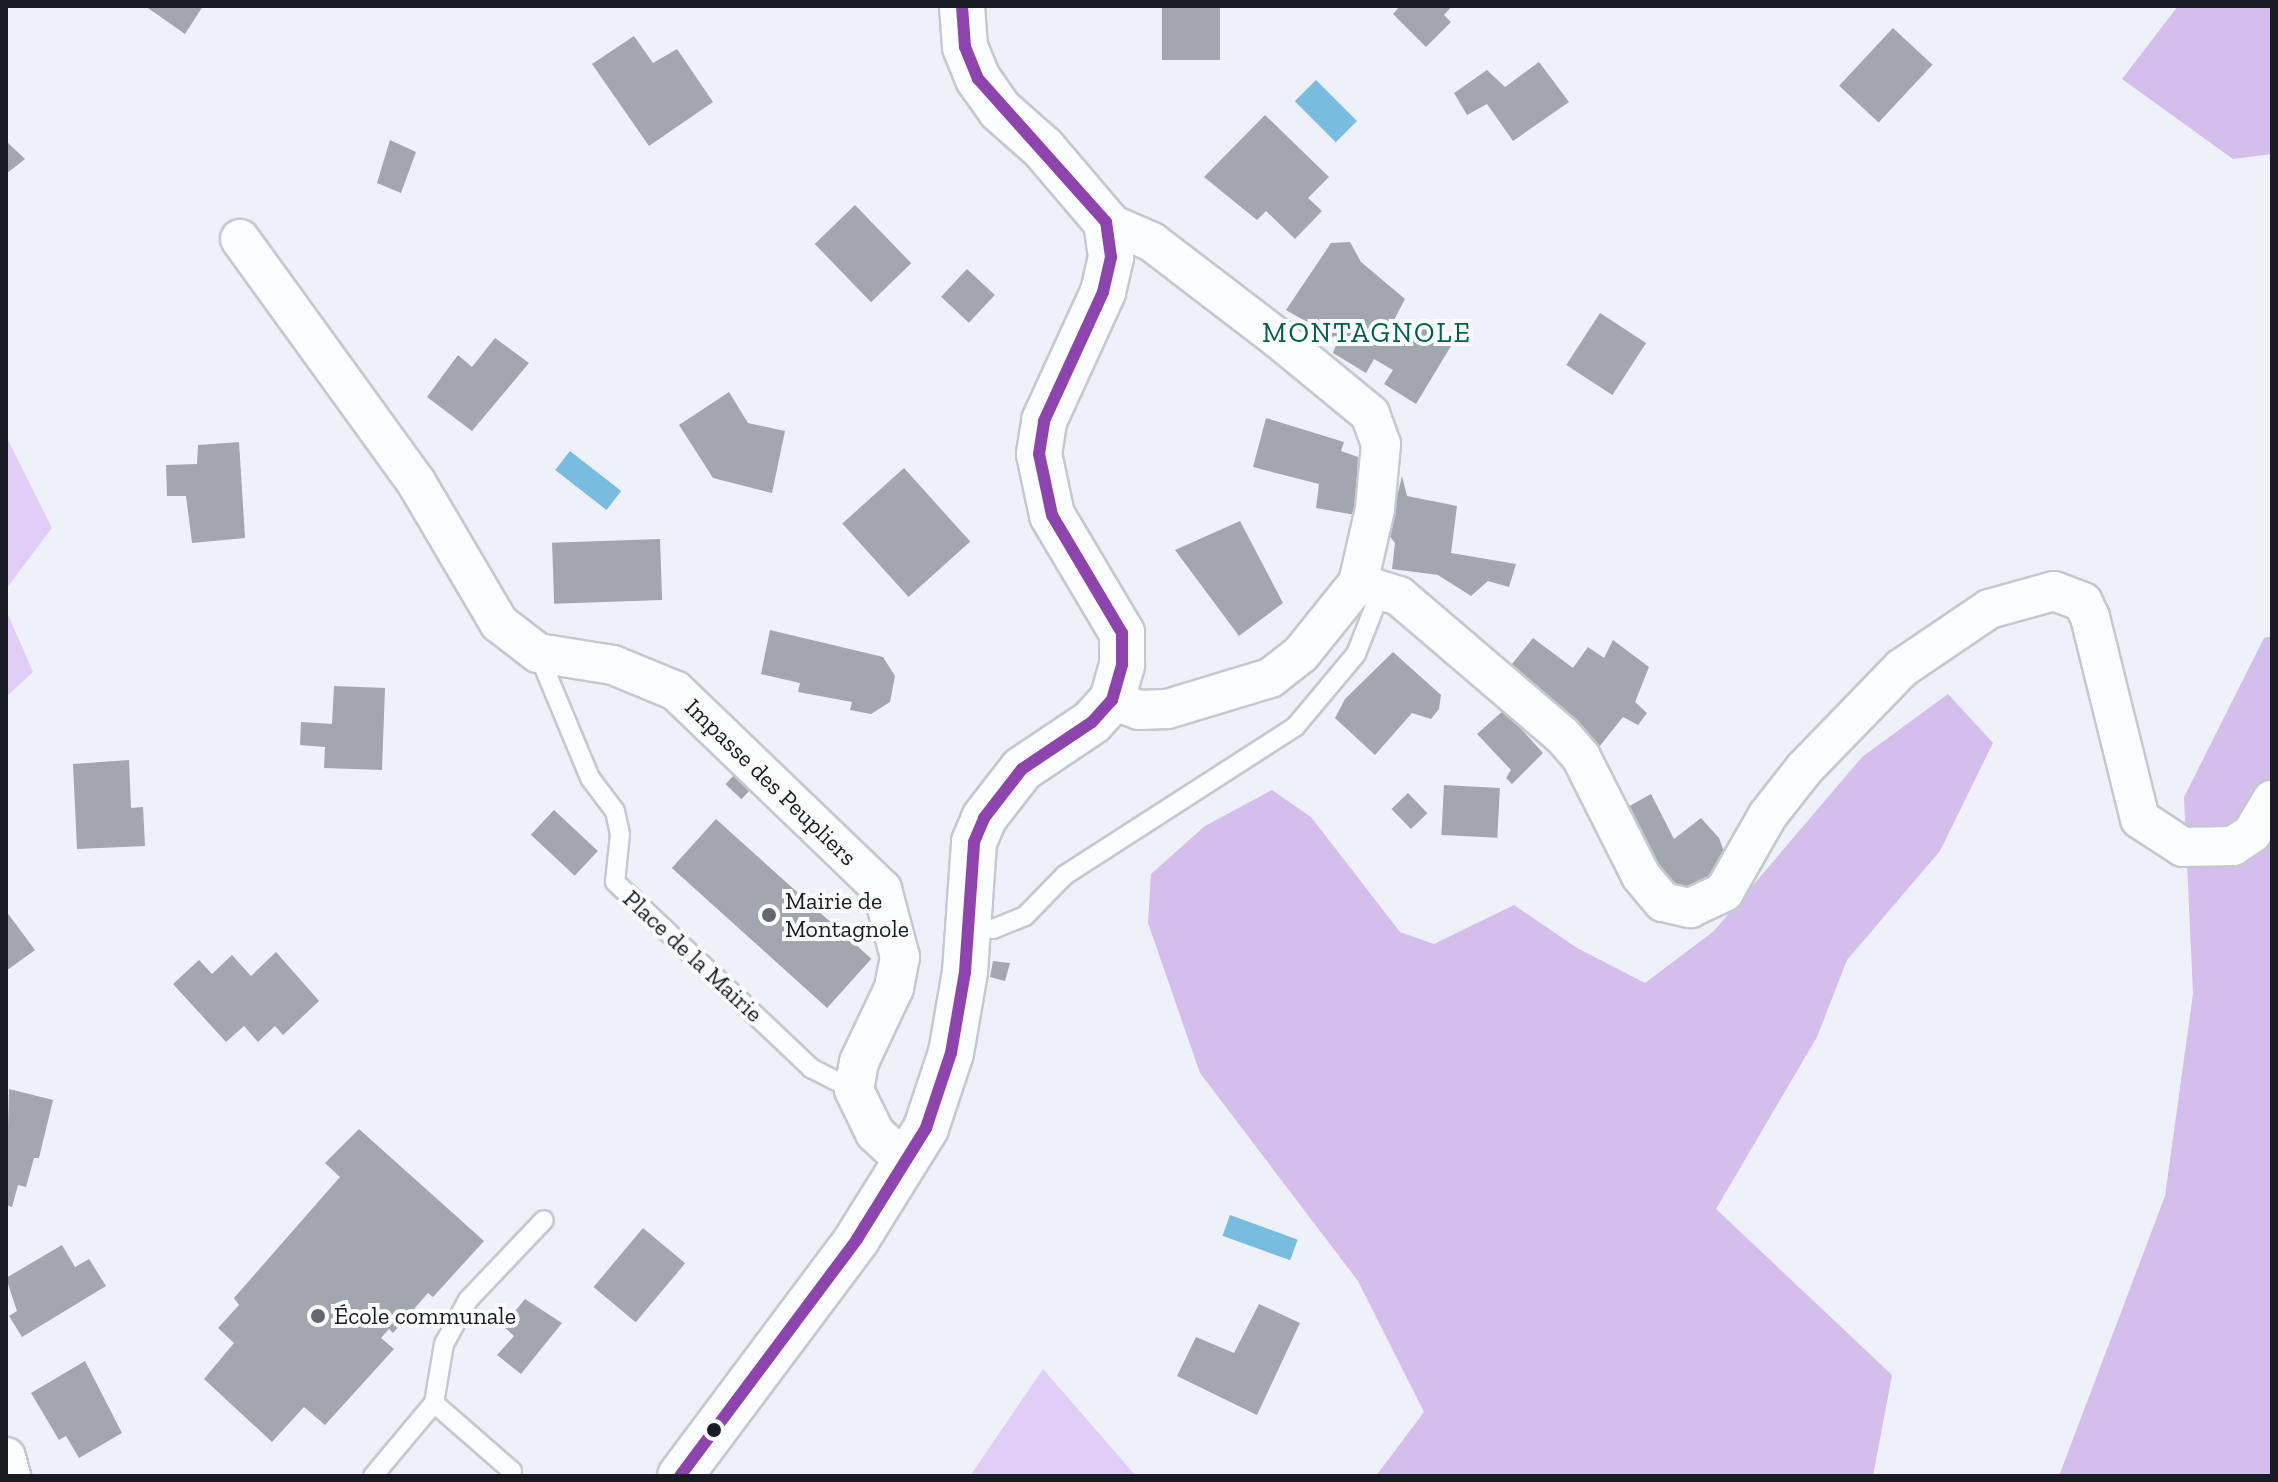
<!DOCTYPE html>
<html>
<head>
<meta charset="utf-8">
<style>
  body { margin:0 }
  #map { position:relative; width:2278px; height:1482px; overflow:hidden; background:#eef1f9; font-family:"Zilla Slab",serif }
  div>[style] { position:absolute }
  [style*='--x'] { left:calc(var(--x)*1px); top:calc(var(--y)*1px); width:calc(var(--w)*1px); rotate:calc(var(--a)*1deg) }
  .green>* { inset:0; background:#e1cef7 }
  .forest>* { inset:0; background:#d4beeb }
  .water>* { inset:0; background:#78bcdf; transform-origin:0 0 }
  .building>* { inset:0; background:#a2a6ae; transform-origin:0 0 }
  .roads { filter:drop-shadow(2px 0 #c5c8d0) drop-shadow(-2px 0 #c5c8d0) drop-shadow(0 2px #c5c8d0) drop-shadow(0 -2px #c5c8d0) }
  .service>* { height:18px; margin:-9px; padding:0 9px; transform-origin:9px; border-radius:9px; background:#fcfdfe }
  .minor>* { height:38px; margin:-19px; padding:0 19px; transform-origin:19px; border-radius:19px; background:#fcfdfe }
  .tertiary>* { height:44px; margin:-22px; padding:0 22px; transform-origin:22px; border-radius:22px; background:#fcfdfe }
  .bus-1>* { height:12px; margin:-6px; padding:0 6px; transform-origin:6px; border-radius:6px; background:#8e44ad }
  .dots>* { width:22px; height:22px; translate:-50% -50%; box-sizing:border-box; border:4px solid #fcfcfc; border-radius:50% }
  span { translate:-50% -50%; white-space:nowrap; text-align:center; line-height:1.15; -webkit-text-stroke:8px #fcfcfc; paint-order:stroke }
  .street-label { font-size:24px; color:#191c25 }
  .poi-label { font-size:24px; color:#191c25 }
  .left { translate:0 -50%; text-align:left }
  .quarter-label { font-size:28px; color:#005d4e; letter-spacing:2px }
  .frame { position:absolute; inset:0; border:8px solid #191c25; pointer-events:none }
</style>
</head>
<body>
<div id="map">
  <div class="green">
    <i style="clip-path:polygon(6px 436px,52px 528px,6px 589px)"></i>
    <i style="clip-path:polygon(6px 610px,33px 672px,6px 697px)"></i>
    <i style="clip-path:polygon(1043px 1369px,1136px 1476px,970px 1476px)"></i>
  </div>
  <div class="forest">
    <i style="clip-path:polygon(2178px 6px,2272px 6px,2272px 154px,2233px 159px,2122px 79px)"></i>
    <i style="clip-path:polygon(2272px 636px,2272px 1476px,2059px 1476px,2165px 1196px,2193px 994px,2184px 797px,2264px 638px)"></i>
    <i style="clip-path:polygon(1948px 694px,1993px 743px,1940px 851px,1847px 960px,1817px 1037px,1716px 1209px,1892px 1375px,1873px 1476px,1376px 1476px,1424px 1412px,1358px 1281px,1200px 1073px,1148px 923px,1151px 874px,1205px 826px,1272px 790px,1311px 817px,1400px 932px,1434px 944px,1514px 905px,1577px 948px,1645px 983px,1714px 931px,1862px 757px)"></i>
  </div>
  <div class="water">
    <i style="left:1316px;top:80px;width:58px;height:30px;rotate:45deg"></i>
    <i style="left:570px;top:451px;width:65px;height:24px;rotate:38deg"></i>
    <i style="left:1230px;top:1215px;width:72px;height:22px;rotate:20deg"></i>
  </div>
  <div class="building">
    <i style="clip-path:polygon(145px 6px,203px 6px,185px 34px)"></i>
    <i style="left:1162px;top:6px;width:58px;height:54px"></i>
    <i style="clip-path:polygon(1400px 6px,1452px 6px,1444px 15px,1451px 22px,1426px 47px,1393px 14px)"></i>
    <i style="left:1893px;top:28px;width:54px;height:79px;rotate:43deg"></i>
    <i style="clip-path:polygon(634px 36px,653px 63px,677px 49px,713px 102px,649px 146px,592px 64px)"></i>
    <i style="clip-path:polygon(1539px 62px,1569px 102px,1513px 141px,1487px 104px,1467px 115px,1454px 93px,1487px 70px,1505px 87px)"></i>
    <i style="clip-path:polygon(1265px 115px,1329px 177px,1308px 198px,1322px 211px,1295px 239px,1266px 211px,1257px 220px,1204px 177px)"></i>
    <i style="clip-path:polygon(390px 140px,416px 152px,401px 193px,377px 183px)"></i>
    <i style="clip-path:polygon(6px 141px,25px 159px,6px 174px)"></i>
    <i style="left:855px;top:205px;width:81px;height:56px;rotate:46deg"></i>
    <i style="clip-path:polygon(1350px 242px,1361px 262px,1405px 299px,1394px 320px,1413px 332px,1420px 323px,1454px 341px,1416px 404px,1384px 384px,1393px 370px,1374px 359px,1366px 373px,1333px 353px,1338px 340px,1286px 310px,1331px 243px)"></i>
    <i style="left:967px;top:269px;width:38px;height:38px;rotate:43deg"></i>
    <i style="left:1600px;top:313px;width:55px;height:62px;rotate:33deg"></i>
    <i style="clip-path:polygon(495px 338px,529px 363px,472px 431px,427px 397px,458px 355px,472px 367px)"></i>
    <i style="clip-path:polygon(729px 392px,748px 423px,785px 431px,772px 493px,713px 478px,679px 425px)"></i>
    <i style="clip-path:polygon(1266px 418px,1344px 442px,1341px 451px,1358px 457px,1355px 515px,1316px 508px,1319px 484px,1253px 467px)"></i>
    <i style="clip-path:polygon(239px 442px,245px 538px,192px 543px,186px 496px,167px 496px,166px 465px,197px 464px,198px 445px)"></i>
    <i style="left:904px;top:468px;width:99px;height:83px;rotate:48deg"></i>
    <i style="clip-path:polygon(1402px 476px,1407px 496px,1457px 506px,1451px 553px,1516px 564px,1509px 587px,1488px 581px,1471px 596px,1438px 575px,1392px 569px,1395px 543px,1388px 534px)"></i>
    <i style="clip-path:polygon(1240px 521px,1283px 603px,1239px 636px,1175px 550px)"></i>
    <i style="left:660px;top:539px;width:61px;height:108px;rotate:88deg"></i>
    <i style="clip-path:polygon(770px 630px,883px 657px,895px 676px,890px 702px,871px 714px,850px 710px,852px 702px,798px 692px,800px 683px,761px 674px)"></i>
    <i style="clip-path:polygon(1533px 638px,1573px 668px,1588px 647px,1604px 658px,1613px 640px,1649px 667px,1635px 702px,1647px 713px,1638px 725px,1623px 717px,1599px 747px,1508px 669px)"></i>
    <i style="clip-path:polygon(1393px 652px,1441px 695px,1439px 709px,1431px 719px,1412px 713px,1375px 755px,1335px 718px,1345px 699px)"></i>
    <i style="clip-path:polygon(334px 686px,385px 688px,382px 770px,324px 768px,325px 747px,300px 745px,301px 722px,332px 724px)"></i>
    <i style="clip-path:polygon(1504px 710px,1543px 753px,1512px 784px,1506px 778px,1511px 770px,1477px 734px)"></i>
    <i style="clip-path:polygon(129px 760px,131px 808px,143px 807px,145px 846px,77px 849px,73px 764px)"></i>
    <i style="left:735px;top:774px;width:22px;height:14px;rotate:43deg"></i>
    <i style="left:1444px;top:785px;width:56px;height:50px;rotate:3deg"></i>
    <i style="left:1408px;top:793px;width:28px;height:23px;rotate:46deg"></i>
    <i style="clip-path:polygon(1651px 794px,1674px 839px,1701px 818px,1719px 838px,1726px 857px,1707px 884px,1668px 898px,1626px 808px)"></i>
    <i style="left:554px;top:810px;width:60px;height:34px;rotate:43deg"></i>
    <i style="left:716px;top:819px;width:209px;height:66px;rotate:42deg"></i>
    <i style="clip-path:polygon(6px 911px,35px 950px,6px 971px)"></i>
    <i style="clip-path:polygon(276px 952px,319px 1001px,283px 1035px,275px 1026px,258px 1042px,244px 1026px,226px 1042px,173px 984px,199px 960px,212px 974px,232px 955px,251px 976px)"></i>
    <i style="clip-path:polygon(993px 961px,1010px 963px,1005px 981px,990px 977px)"></i>
    <i style="clip-path:polygon(9px 1089px,53px 1100px,39px 1158px,34px 1158px,26px 1187px,18px 1185px,12px 1207px,6px 1205px)"></i>
    <i style="clip-path:polygon(359px 1129px,484px 1241px,433px 1297px,428px 1293px,393px 1333px,389px 1329px,381px 1338px,394px 1349px,325px 1425px,304px 1407px,272px 1442px,204px 1379px,234px 1343px,218px 1328px,239px 1305px,234px 1298px,340px 1177px,325px 1163px)"></i>
    <i style="left:643px;top:1228px;width:55px;height:77px;rotate:40deg"></i>
    <i style="clip-path:polygon(62px 1245px,75px 1267px,89px 1259px,106px 1286px,22px 1337px,9px 1316px,17px 1311px,6px 1278px)"></i>
    <i style="clip-path:polygon(525px 1299px,562px 1323px,521px 1374px,497px 1355px,514px 1336px,503px 1326px)"></i>
    <i style="clip-path:polygon(1259px 1304px,1300px 1323px,1257px 1415px,1177px 1376px,1196px 1337px,1234px 1353px)"></i>
    <i style="clip-path:polygon(85px 1361px,122px 1433px,79px 1458px,66px 1436px,59px 1440px,31px 1393px)"></i>
  </div>
  <div class="roads">
    <div class="service">
      <i style="--x:538;--y:653;--w:135;--a:67.4"></i>
      <i style="--x:590;--y:778;--w:41;--a:52.9"></i>
      <i style="--x:615;--y:811;--w:24;--a:78"></i>
      <i style="--x:620;--y:834;--w:48;--a:95.9"></i>
      <i style="--x:615;--y:882;--w:270;--a:43.5"></i>
      <i style="--x:811;--y:1068;--w:48;--a:27.1"></i>
      <i style="--x:969;--y:928;--w:24;--a:2"></i>
      <i style="--x:993;--y:929;--w:35;--a:-22"></i>
      <i style="--x:1025;--y:916;--w:57;--a:-45.7"></i>
      <i style="--x:1065;--y:875;--w:274;--a:-32.8"></i>
      <i style="--x:1295;--y:727;--w:95;--a:-50.1"></i>
      <i style="--x:1356;--y:654;--w:68;--a:-68.4"></i>
      <i style="--x:434;--y:1403;--w:103;--a:41.1"></i>
      <i style="--x:512;--y:1471;--w:5;--a:112"></i>
      <i style="--x:373;--y:1476;--w:95;--a:-50.1"></i>
      <i style="--x:434;--y:1403;--w:60;--a:-80.4"></i>
      <i style="--x:444;--y:1344;--w:50;--a:-61.4"></i>
      <i style="--x:468;--y:1300;--w:110;--a:-46.5"></i>
    </div>
    <div class="minor">
      <i style="--x:1106;--y:222;--w:50;--a:23.5"></i>
      <i style="--x:1152;--y:242;--w:161;--a:37.4"></i>
      <i style="--x:1280;--y:340;--w:117;--a:39.4"></i>
      <i style="--x:1370;--y:414;--w:32;--a:70"></i>
      <i style="--x:1381;--y:444;--w:65;--a:95.3"></i>
      <i style="--x:1375;--y:509;--w:76;--a:102.9"></i>
      <i style="--x:1358;--y:583;--w:91;--a:128.8"></i>
      <i style="--x:1301;--y:654;--w:39;--a:142"></i>
      <i style="--x:1270;--y:678;--w:108;--a:163.2"></i>
      <i style="--x:1167;--y:709;--w:28;--a:178"></i>
      <i style="--x:1139;--y:710;--w:29;--a:-160"></i>
      <i style="--x:240;--y:239;--w:300;--a:54.1"></i>
      <i style="--x:416;--y:482;--w:164;--a:59.5"></i>
      <i style="--x:499;--y:623;--w:49;--a:37.6"></i>
      <i style="--x:538;--y:653;--w:76;--a:9.1"></i>
      <i style="--x:613;--y:665;--w:68;--a:22.4"></i>
      <i style="--x:676;--y:691;--w:286;--a:43.9"></i>
      <i style="--x:882;--y:889;--w:70;--a:75.2"></i>
      <i style="--x:900;--y:957;--w:32;--a:101"></i>
      <i style="--x:894;--y:988;--w:82;--a:115.3"></i>
      <i style="--x:859;--y:1062;--w:28;--a:100"></i>
      <i style="--x:854;--y:1090;--w:48;--a:64"></i>
      <i style="--x:875;--y:1133;--w:38;--a:43"></i>
      <i style="--x:1358;--y:583;--w:43;--a:17.6"></i>
      <i style="--x:1399;--y:596;--w:214;--a:40.5"></i>
      <i style="--x:1562;--y:735;--w:29;--a:49"></i>
      <i style="--x:1581;--y:757;--w:133;--a:63.2"></i>
      <i style="--x:1641;--y:876;--w:34;--a:50"></i>
      <i style="--x:1663;--y:902;--w:28;--a:13"></i>
      <i style="--x:1690;--y:908;--w:38;--a:-25"></i>
      <i style="--x:1724;--y:892;--w:89;--a:-60.3"></i>
      <i style="--x:1768;--y:815;--w:60;--a:-51.8"></i>
      <i style="--x:1805;--y:768;--w:139;--a:-45.9"></i>
      <i style="--x:1902;--y:668;--w:105;--a:-34.1"></i>
      <i style="--x:1989;--y:609;--w:67;--a:-15.5"></i>
      <i style="--x:2054;--y:591;--w:31;--a:21"></i>
      <i style="--x:2083;--y:602;--w:17;--a:65"></i>
      <i style="--x:2090;--y:617;--w:208;--a:76.1"></i>
      <i style="--x:2140;--y:819;--w:51;--a:33.1"></i>
      <i style="--x:2183;--y:847;--w:50;--a:-1.1"></i>
      <i style="--x:2233;--y:846;--w:23;--a:-34"></i>
      <i style="--x:2252;--y:833;--w:39;--a:-59"></i>
      <i style="--x:6;--y:1457;--w:20;--a:75"></i>
    </div>
    <div class="tertiary">
      <i style="--x:680;--y:1476;--w:296;--a:-53.2"></i>
      <i style="--x:857;--y:1239;--w:131;--a:-58.1"></i>
      <i style="--x:926;--y:1128;--w:79;--a:-71.6"></i>
      <i style="--x:951;--y:1053;--w:82;--a:-80.2"></i>
      <i style="--x:965;--y:972;--w:130;--a:-86"></i>
      <i style="--x:974;--y:842;--w:26;--a:-67"></i>
      <i style="--x:984;--y:818;--w:62;--a:-52.2"></i>
      <i style="--x:1022;--y:769;--w:84;--a:-33.9"></i>
      <i style="--x:1092;--y:722;--w:30;--a:-48"></i>
      <i style="--x:1112;--y:700;--w:37;--a:-74"></i>
      <i style="--x:1122;--y:664;--w:31;--a:-90"></i>
      <i style="--x:1122;--y:633;--w:137;--a:-120.7"></i>
      <i style="--x:1052;--y:515;--w:62;--a:-102"></i>
      <i style="--x:1039;--y:454;--w:33;--a:-81"></i>
      <i style="--x:1044;--y:421;--w:142;--a:-65.4"></i>
      <i style="--x:1103;--y:292;--w:36;--a:-77"></i>
      <i style="--x:1111;--y:257;--w:35;--a:-98"></i>
      <i style="--x:1106;--y:222;--w:97;--a:-130.4"></i>
      <i style="--x:1043;--y:148;--w:57;--a:-138.5"></i>
      <i style="--x:1000;--y:110;--w:38;--a:-125"></i>
      <i style="--x:978;--y:79;--w:35;--a:-112"></i>
      <i style="--x:965;--y:47;--w:41;--a:-94.2"></i>
    </div>
  </div>
  <div class="bus-1">
    <i style="--x:680;--y:1476;--w:296;--a:-53.2"></i>
    <i style="--x:857;--y:1239;--w:131;--a:-58.1"></i>
    <i style="--x:926;--y:1128;--w:79;--a:-71.6"></i>
    <i style="--x:951;--y:1053;--w:82;--a:-80.2"></i>
    <i style="--x:965;--y:972;--w:130;--a:-86"></i>
    <i style="--x:974;--y:842;--w:26;--a:-67"></i>
    <i style="--x:984;--y:818;--w:62;--a:-52.2"></i>
    <i style="--x:1022;--y:769;--w:84;--a:-33.9"></i>
    <i style="--x:1092;--y:722;--w:30;--a:-48"></i>
    <i style="--x:1112;--y:700;--w:37;--a:-74"></i>
    <i style="--x:1122;--y:664;--w:31;--a:-90"></i>
    <i style="--x:1122;--y:633;--w:137;--a:-120.7"></i>
    <i style="--x:1052;--y:515;--w:62;--a:-102"></i>
    <i style="--x:1039;--y:454;--w:33;--a:-81"></i>
    <i style="--x:1044;--y:421;--w:142;--a:-65.4"></i>
    <i style="--x:1103;--y:292;--w:36;--a:-77"></i>
    <i style="--x:1111;--y:257;--w:35;--a:-98"></i>
    <i style="--x:1106;--y:222;--w:192;--a:-131.8"></i>
    <i style="--x:978;--y:79;--w:35;--a:-112"></i>
    <i style="--x:965;--y:47;--w:41;--a:-94.2"></i>
  </div>
  <div class="dots">
    <i style="left:769px;top:915px;background:#64676f"></i>
    <i style="left:318px;top:1316px;background:#64676f"></i>
    <i style="left:714px;top:1430px;background:#191c25"></i>
  </div>
  <div class="street-label">
    <span style="left:771px;top:782px;rotate:44deg">Impasse des Peupliers</span>
    <span style="left:693px;top:956px;rotate:43deg">Place de la Mairie</span>
  </div>
  <div class="poi-label">
    <span class="left" style="left:785px;top:915px">Mairie de<br>Montagnole</span>
    <span class="left" style="left:334px;top:1316px">École communale</span>
  </div>
  <div class="quarter-label">
    <span style="left:1367px;top:333px">MONTAGNOLE</span>
  </div>
  <div class="frame"></div>
</div>
</body>
</html>
